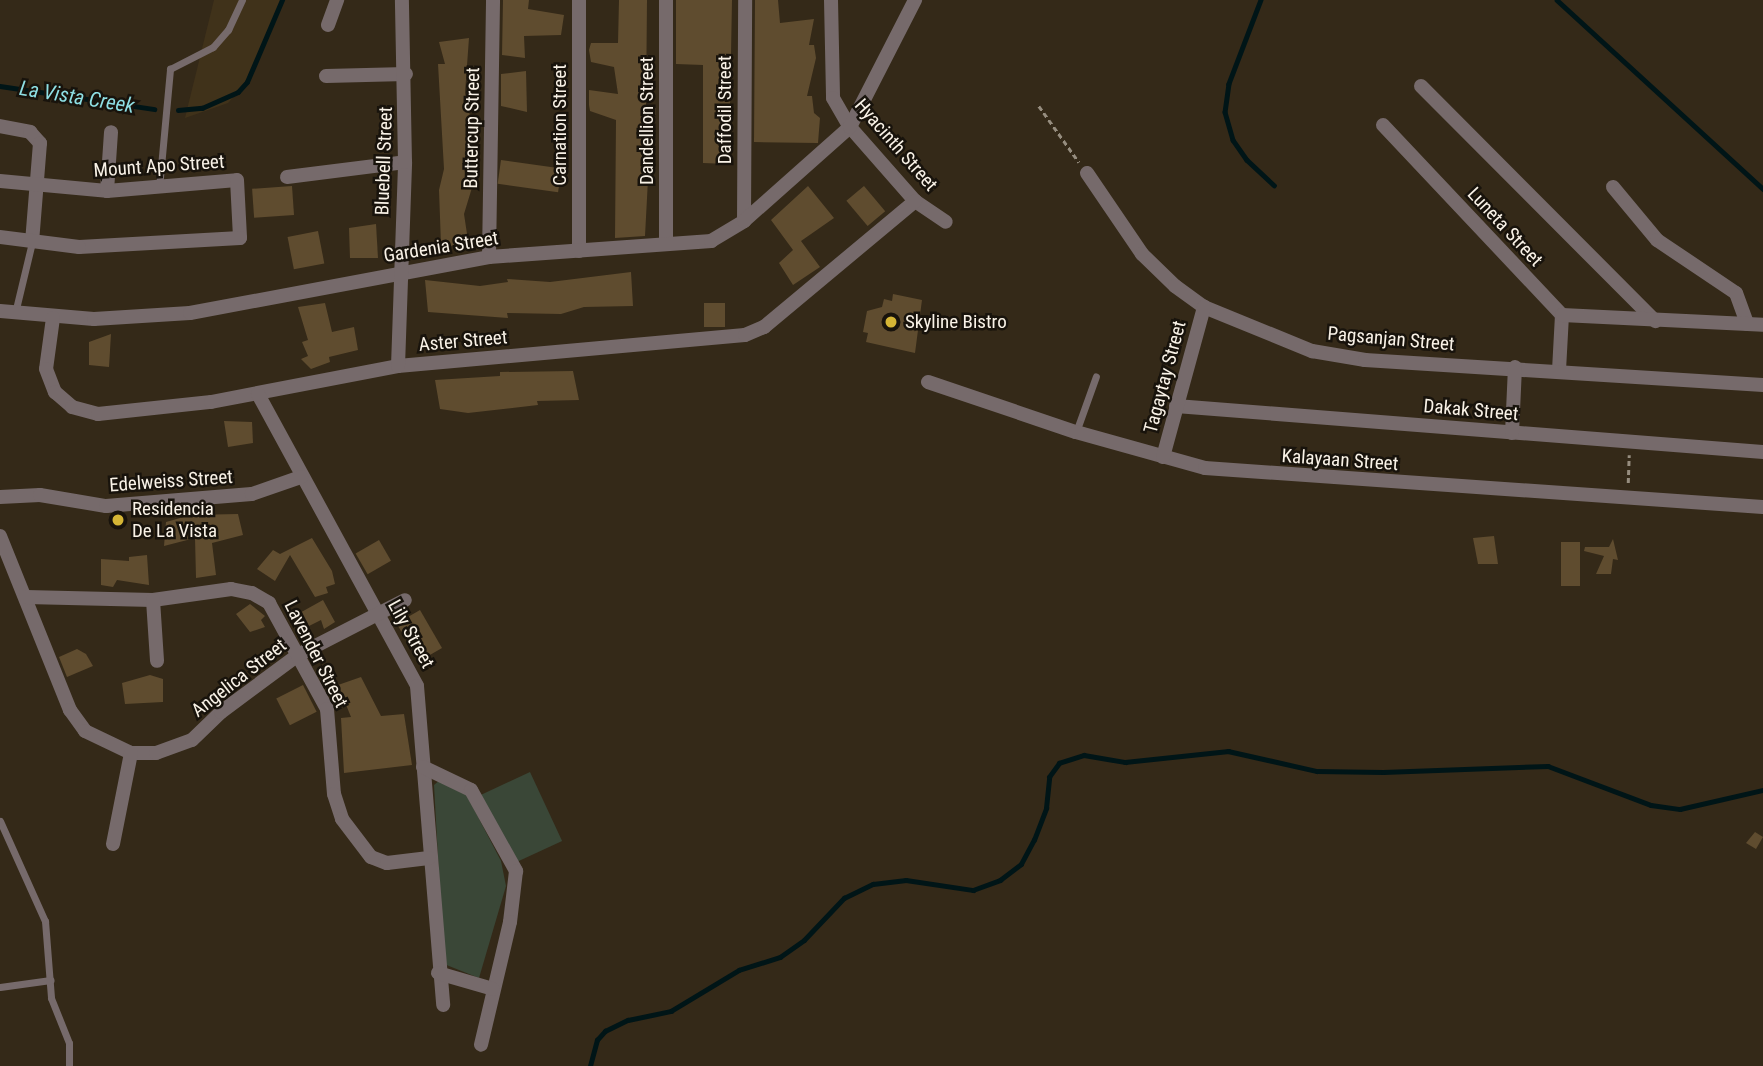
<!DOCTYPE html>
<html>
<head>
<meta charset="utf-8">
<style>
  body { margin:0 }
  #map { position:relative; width:1763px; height:1066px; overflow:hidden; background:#342918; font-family:"Roboto Condensed",sans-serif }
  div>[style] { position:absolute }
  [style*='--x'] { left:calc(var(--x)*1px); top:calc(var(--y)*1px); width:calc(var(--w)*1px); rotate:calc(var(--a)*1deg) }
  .built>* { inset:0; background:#40321a }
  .green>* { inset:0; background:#3a4737; transform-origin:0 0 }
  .stream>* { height:4.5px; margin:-2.25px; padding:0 2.25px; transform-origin:2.25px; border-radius:2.25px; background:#001517 }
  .building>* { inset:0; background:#5f4c2f; transform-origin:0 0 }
  .path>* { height:2.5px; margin-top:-1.25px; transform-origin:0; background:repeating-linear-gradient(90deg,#968d7f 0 5px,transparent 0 8.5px) }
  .service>* { height:7px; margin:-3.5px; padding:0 3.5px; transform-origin:3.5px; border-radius:3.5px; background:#766a6b }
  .minor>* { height:14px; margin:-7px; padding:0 7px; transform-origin:7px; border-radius:7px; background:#766a6b }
  .dots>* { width:19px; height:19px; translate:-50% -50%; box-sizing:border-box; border:4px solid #18130c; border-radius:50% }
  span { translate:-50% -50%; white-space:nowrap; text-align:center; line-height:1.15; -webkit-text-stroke:5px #18130c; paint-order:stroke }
  .street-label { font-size:19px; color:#f9f2e7 }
  .poi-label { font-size:19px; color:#f9f2e7 }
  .left { translate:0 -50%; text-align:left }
  .water-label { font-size:21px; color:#8edfe4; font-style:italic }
</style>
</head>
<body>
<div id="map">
  <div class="built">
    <i style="clip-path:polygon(214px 0,282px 0,247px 82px,228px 103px,185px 118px)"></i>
  </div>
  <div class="green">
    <i style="left:530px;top:772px;width:76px;height:55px;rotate:65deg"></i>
    <i style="clip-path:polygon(440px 780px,464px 790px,501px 861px,506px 886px,479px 978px,444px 964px,434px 785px)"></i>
  </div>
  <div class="stream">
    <i style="--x:1261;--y:0;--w:90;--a:110.9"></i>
    <i style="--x:1229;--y:84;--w:28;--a:98"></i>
    <i style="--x:1225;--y:112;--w:29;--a:74"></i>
    <i style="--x:1233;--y:140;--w:24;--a:55"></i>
    <i style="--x:1247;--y:160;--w:37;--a:43"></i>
    <i style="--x:1557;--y:0;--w:280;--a:42.5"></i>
    <i style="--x:0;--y:86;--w:156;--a:8.5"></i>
    <i style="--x:178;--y:110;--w:24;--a:-5"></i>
    <i style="--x:202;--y:108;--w:39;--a:-24"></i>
    <i style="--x:238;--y:92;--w:13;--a:-48"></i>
    <i style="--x:247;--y:82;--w:89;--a:-66.9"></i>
    <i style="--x:590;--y:1066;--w:27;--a:-75"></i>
    <i style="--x:597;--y:1040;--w:12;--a:-48"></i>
    <i style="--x:605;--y:1031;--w:25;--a:-26"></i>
    <i style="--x:628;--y:1020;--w:44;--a:-11.8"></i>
    <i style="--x:671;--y:1011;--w:79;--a:-31.1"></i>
    <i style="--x:739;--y:970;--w:43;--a:-17.6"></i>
    <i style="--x:780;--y:957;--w:29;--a:-35"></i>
    <i style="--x:804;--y:940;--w:58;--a:-46.4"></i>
    <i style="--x:844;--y:898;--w:32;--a:-26"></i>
    <i style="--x:873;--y:884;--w:33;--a:-7"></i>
    <i style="--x:906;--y:880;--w:68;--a:8.5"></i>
    <i style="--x:973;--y:890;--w:29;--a:-20"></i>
    <i style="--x:1000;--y:880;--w:26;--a:-37"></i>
    <i style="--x:1021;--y:864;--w:27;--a:-62"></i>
    <i style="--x:1034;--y:840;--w:34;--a:-69"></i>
    <i style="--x:1046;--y:808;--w:31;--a:-84"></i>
    <i style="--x:1049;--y:777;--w:17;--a:-54"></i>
    <i style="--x:1059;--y:763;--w:26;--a:-18"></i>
    <i style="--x:1084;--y:755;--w:42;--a:9.7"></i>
    <i style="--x:1125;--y:762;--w:104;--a:-6.1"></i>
    <i style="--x:1228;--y:751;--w:91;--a:12.7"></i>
    <i style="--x:1317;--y:771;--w:66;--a:0.9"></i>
    <i style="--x:1383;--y:772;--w:165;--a:-2.1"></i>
    <i style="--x:1548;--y:766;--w:110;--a:20.7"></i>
    <i style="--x:1651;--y:805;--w:29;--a:8"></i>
    <i style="--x:1680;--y:809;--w:85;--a:-12.9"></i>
  </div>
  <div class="building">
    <i style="clip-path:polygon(503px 0,529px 0,528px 9px,564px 15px,561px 35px,524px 36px,525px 58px,502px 55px)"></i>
    <i style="clip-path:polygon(619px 0,647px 0,646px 108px,656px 108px,656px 115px,647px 118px,650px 142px,645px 236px,615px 238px,616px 120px,590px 111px,589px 105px,589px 90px,618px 94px,614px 67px,591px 62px,589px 50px,591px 43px,618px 43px)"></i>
    <i style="clip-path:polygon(676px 0,732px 0,729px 164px,703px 163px,703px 65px,676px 64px)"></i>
    <i style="clip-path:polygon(755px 0,778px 0,780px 23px,814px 19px,809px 45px,814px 45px,816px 58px,807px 96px,812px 96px,814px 113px,820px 118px,818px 143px,754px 142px)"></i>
    <i style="clip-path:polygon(469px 38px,465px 93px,470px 116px,474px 117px,479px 157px,474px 156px,474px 181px,464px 214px,469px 247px,441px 245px,439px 190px,444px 169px,438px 64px,445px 64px,439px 42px)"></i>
    <i style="clip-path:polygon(526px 71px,527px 112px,501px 106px,501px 74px)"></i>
    <i style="left:501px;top:160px;width:61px;height:24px;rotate:8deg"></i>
    <i style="left:292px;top:186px;width:29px;height:40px;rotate:86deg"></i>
    <i style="clip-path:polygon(808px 186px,834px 218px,801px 241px,820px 267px,793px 285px,779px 263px,793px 250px,771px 220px)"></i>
    <i style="left:864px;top:186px;width:33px;height:23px;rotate:50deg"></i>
    <i style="clip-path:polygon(376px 224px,378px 258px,350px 258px,349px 228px)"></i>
    <i style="left:318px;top:231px;width:33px;height:31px;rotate:79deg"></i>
    <i style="clip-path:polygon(631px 272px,633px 306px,584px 307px,561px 314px,507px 313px,508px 318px,428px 312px,425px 280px,480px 286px,508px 282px,507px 279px,550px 282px)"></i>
    <i style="clip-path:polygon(893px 294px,922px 300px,915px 353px,866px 342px,868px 333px,863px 332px,867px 311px,882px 307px,884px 299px,892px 301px)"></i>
    <i style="clip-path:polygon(325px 303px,332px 332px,354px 327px,358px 350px,329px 357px,330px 362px,311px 369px,301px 359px,308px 356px,302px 342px,308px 340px,298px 307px)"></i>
    <i style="left:704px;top:303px;width:21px;height:24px"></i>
    <i style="clip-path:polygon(111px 334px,109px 367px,89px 365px,89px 342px)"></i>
    <i style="clip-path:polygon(573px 371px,579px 400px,537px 401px,538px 405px,468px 413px,440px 409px,435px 380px,500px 376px,500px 372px)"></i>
    <i style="clip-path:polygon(224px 421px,252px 422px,253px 443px,228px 447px)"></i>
    <i style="clip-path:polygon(238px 514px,243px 535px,212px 543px,216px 575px,196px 578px,195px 538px,164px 546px,166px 522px,191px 515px)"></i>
    <i style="clip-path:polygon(1494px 536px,1498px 564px,1478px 564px,1473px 538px)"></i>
    <i style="clip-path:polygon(312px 538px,332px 571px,335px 584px,326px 587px,328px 593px,315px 597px,290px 555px,275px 581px,257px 569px,273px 550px,280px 554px)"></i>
    <i style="clip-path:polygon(1613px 539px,1618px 560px,1613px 559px,1611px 574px,1596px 574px,1604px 556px,1584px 551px,1585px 547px,1609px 547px)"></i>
    <i style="left:379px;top:540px;width:24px;height:27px;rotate:60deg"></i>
    <i style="left:1561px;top:542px;width:19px;height:44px"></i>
    <i style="clip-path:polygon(147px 555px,149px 585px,117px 580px,113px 587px,101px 585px,101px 559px,129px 561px,129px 557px)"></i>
    <i style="clip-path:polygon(323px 600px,335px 622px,324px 629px,321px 620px,305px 628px,296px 615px)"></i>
    <i style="clip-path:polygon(250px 604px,265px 616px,261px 620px,265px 627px,250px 632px,236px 614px)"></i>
    <i style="left:420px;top:610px;width:44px;height:27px;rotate:60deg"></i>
    <i style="clip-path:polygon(77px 649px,86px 654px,93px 666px,67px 677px,59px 657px)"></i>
    <i style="clip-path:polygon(150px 675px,163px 679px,163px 702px,125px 704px,122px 683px)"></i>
    <i style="clip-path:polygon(361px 677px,381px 716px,404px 714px,412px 765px,344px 773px,341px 718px,351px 717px,338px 685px)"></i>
    <i style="left:303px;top:685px;width:30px;height:30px;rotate:63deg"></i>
    <i style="clip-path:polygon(1755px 832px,1763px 837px,1756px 849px,1746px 843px)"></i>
  </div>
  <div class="path">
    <i style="--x:1039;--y:106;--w:69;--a:54.5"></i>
    <i style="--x:1628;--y:483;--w:28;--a:-88"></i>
  </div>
  <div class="service">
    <i style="--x:159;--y:188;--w:120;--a:-84.7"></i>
    <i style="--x:170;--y:69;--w:48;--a:-27.1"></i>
    <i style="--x:213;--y:47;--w:23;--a:-49"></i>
    <i style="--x:228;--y:30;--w:33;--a:-65"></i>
    <i style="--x:15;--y:313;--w:73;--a:-76.5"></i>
    <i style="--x:1076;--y:432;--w:59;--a:-70.3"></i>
    <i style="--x:0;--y:821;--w:110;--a:65.8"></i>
    <i style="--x:45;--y:921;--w:77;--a:85.5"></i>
    <i style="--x:51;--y:998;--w:48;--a:68.2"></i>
    <i style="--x:69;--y:1043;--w:23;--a:90"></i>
    <i style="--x:0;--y:987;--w:51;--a:-7.8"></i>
  </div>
  <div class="minor">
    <i style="--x:831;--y:0;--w:98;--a:88.8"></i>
    <i style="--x:833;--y:98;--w:34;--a:60"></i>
    <i style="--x:850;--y:127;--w:98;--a:48.7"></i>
    <i style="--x:915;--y:201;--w:37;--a:34"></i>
    <i style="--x:328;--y:25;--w:27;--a:-70"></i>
    <i style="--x:326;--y:76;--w:80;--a:-1.4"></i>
    <i style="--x:1421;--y:86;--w:332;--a:45.1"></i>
    <i style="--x:1383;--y:125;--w:261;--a:46.7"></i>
    <i style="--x:1562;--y:315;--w:55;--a:93.1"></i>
    <i style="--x:0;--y:126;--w:31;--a:11"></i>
    <i style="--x:30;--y:132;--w:15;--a:48"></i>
    <i style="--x:40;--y:143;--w:99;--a:94.6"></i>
    <i style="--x:1087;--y:173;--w:98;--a:55.8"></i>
    <i style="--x:1142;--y:254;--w:46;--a:44.1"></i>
    <i style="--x:1175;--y:286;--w:36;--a:36"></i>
    <i style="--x:1204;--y:307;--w:117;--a:22.2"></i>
    <i style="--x:1312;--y:351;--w:54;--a:9.6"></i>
    <i style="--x:1365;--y:360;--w:399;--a:3.6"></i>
    <i style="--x:287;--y:177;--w:119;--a:-7.2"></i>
    <i style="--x:0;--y:181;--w:107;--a:5.3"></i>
    <i style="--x:107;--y:191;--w:130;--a:-4.8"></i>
    <i style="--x:237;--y:180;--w:58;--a:87"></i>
    <i style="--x:240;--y:238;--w:161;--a:176.8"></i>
    <i style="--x:79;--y:247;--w:80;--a:-172.8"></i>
    <i style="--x:1613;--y:187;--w:69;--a:50.3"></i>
    <i style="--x:1657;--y:240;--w:95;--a:33.9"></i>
    <i style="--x:1736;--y:293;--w:33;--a:70"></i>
    <i style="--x:107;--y:191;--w:59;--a:-86.1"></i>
    <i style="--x:744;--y:221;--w:221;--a:-89.7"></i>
    <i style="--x:666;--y:243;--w:243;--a:-90"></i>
    <i style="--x:579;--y:251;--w:251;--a:-90"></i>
    <i style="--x:489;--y:257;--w:257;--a:-89.1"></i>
    <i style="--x:0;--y:311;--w:94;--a:4.9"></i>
    <i style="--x:94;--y:319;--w:96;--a:-3.6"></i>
    <i style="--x:190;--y:313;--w:304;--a:-10.6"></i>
    <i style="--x:489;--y:257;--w:223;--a:-4.1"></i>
    <i style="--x:711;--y:241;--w:39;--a:-31"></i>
    <i style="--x:744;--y:221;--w:142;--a:-41.6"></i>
    <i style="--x:850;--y:127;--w:143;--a:-62.9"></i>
    <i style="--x:1562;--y:315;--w:201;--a:2.8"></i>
    <i style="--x:53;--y:318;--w:51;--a:97.8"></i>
    <i style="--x:46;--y:369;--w:25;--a:69"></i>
    <i style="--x:55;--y:392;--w:23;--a:41"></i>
    <i style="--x:72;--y:407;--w:27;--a:15"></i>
    <i style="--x:98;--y:414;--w:114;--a:-6.1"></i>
    <i style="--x:211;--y:402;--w:190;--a:-10.9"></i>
    <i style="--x:398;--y:366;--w:348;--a:-5.1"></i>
    <i style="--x:745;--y:335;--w:21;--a:-23"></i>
    <i style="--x:764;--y:327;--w:197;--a:-39.8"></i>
    <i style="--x:398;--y:366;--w:204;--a:-88"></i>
    <i style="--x:405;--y:162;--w:162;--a:-91.1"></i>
    <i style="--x:928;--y:382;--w:156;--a:18.7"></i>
    <i style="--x:1076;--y:432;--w:134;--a:15.6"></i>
    <i style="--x:1205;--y:468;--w:559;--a:4"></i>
    <i style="--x:258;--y:394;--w:332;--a:61.4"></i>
    <i style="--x:417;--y:686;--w:320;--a:85.3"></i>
    <i style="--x:1176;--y:406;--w:589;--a:4.48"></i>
    <i style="--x:1512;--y:433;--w:66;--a:-87.4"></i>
    <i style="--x:1163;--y:457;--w:156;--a:-74.7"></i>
    <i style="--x:0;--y:497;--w:40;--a:-2.9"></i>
    <i style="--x:40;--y:495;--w:67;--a:9.5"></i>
    <i style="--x:106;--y:506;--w:146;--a:-4.7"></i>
    <i style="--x:252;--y:494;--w:52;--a:-19.1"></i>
    <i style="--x:0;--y:536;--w:188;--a:68.1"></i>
    <i style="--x:70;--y:710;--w:26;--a:54"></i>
    <i style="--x:85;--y:731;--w:51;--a:25.6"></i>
    <i style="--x:131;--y:753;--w:25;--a:0"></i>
    <i style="--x:156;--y:753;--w:38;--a:-20"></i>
    <i style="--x:192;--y:740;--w:40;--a:-44"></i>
    <i style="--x:221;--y:712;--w:96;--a:-36.5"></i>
    <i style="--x:298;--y:655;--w:120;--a:-27.2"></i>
    <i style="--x:26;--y:597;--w:127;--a:1.4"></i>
    <i style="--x:153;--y:600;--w:79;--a:-8"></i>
    <i style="--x:231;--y:589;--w:21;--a:11"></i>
    <i style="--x:252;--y:593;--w:20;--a:30"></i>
    <i style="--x:269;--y:603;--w:121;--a:61.3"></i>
    <i style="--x:327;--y:709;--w:85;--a:85.3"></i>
    <i style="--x:334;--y:794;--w:26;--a:72"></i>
    <i style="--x:342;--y:819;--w:48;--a:52.7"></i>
    <i style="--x:371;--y:857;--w:17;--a:21"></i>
    <i style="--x:387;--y:863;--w:42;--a:-6.8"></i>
    <i style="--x:153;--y:600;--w:61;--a:86.2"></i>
    <i style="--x:423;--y:767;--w:53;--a:25.6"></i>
    <i style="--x:471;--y:790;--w:93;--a:60.9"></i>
    <i style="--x:516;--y:871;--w:51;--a:96.7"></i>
    <i style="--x:510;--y:922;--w:126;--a:103.3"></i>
    <i style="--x:113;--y:844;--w:93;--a:-78.8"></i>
    <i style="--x:438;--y:973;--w:57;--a:16.2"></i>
  </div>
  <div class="dots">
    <i style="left:891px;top:322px;background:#d5b535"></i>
    <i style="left:118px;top:520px;background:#d5b535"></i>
  </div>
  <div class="street-label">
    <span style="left:725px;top:110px;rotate:-90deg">Daffodil Street</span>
    <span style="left:647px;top:121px;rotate:-90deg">Dandellion Street</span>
    <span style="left:560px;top:125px;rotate:-90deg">Carnation Street</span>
    <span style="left:472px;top:128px;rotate:-89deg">Buttercup Street</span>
    <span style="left:896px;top:145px;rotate:49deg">Hyacinth Street</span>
    <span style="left:384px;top:161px;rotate:-88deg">Bluebell Street</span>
    <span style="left:159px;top:166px;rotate:-4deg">Mount Apo Street</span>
    <span style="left:1505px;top:227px;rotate:47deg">Luneta Street</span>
    <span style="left:441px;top:247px;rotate:-9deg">Gardenia Street</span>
    <span style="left:1391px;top:339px;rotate:5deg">Pagsanjan Street</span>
    <span style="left:463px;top:341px;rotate:-5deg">Aster Street</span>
    <span style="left:1165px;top:377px;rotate:-75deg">Tagaytay Street</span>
    <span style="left:1471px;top:410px;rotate:5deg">Dakak Street</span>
    <span style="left:1340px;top:460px;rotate:4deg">Kalayaan Street</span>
    <span style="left:171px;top:481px;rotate:-4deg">Edelweiss Street</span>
    <span style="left:411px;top:634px;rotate:61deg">Lily Street</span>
    <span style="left:316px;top:654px;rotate:63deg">Lavender Street</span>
    <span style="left:239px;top:678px;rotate:-38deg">Angelica Street</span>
  </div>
  <div class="poi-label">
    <span class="left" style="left:905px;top:322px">Skyline Bistro</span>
    <span class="left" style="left:132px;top:520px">Residencia<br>De La Vista</span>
  </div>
  <div class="water-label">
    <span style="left:77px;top:97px;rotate:9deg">La Vista Creek</span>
  </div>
</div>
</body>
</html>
